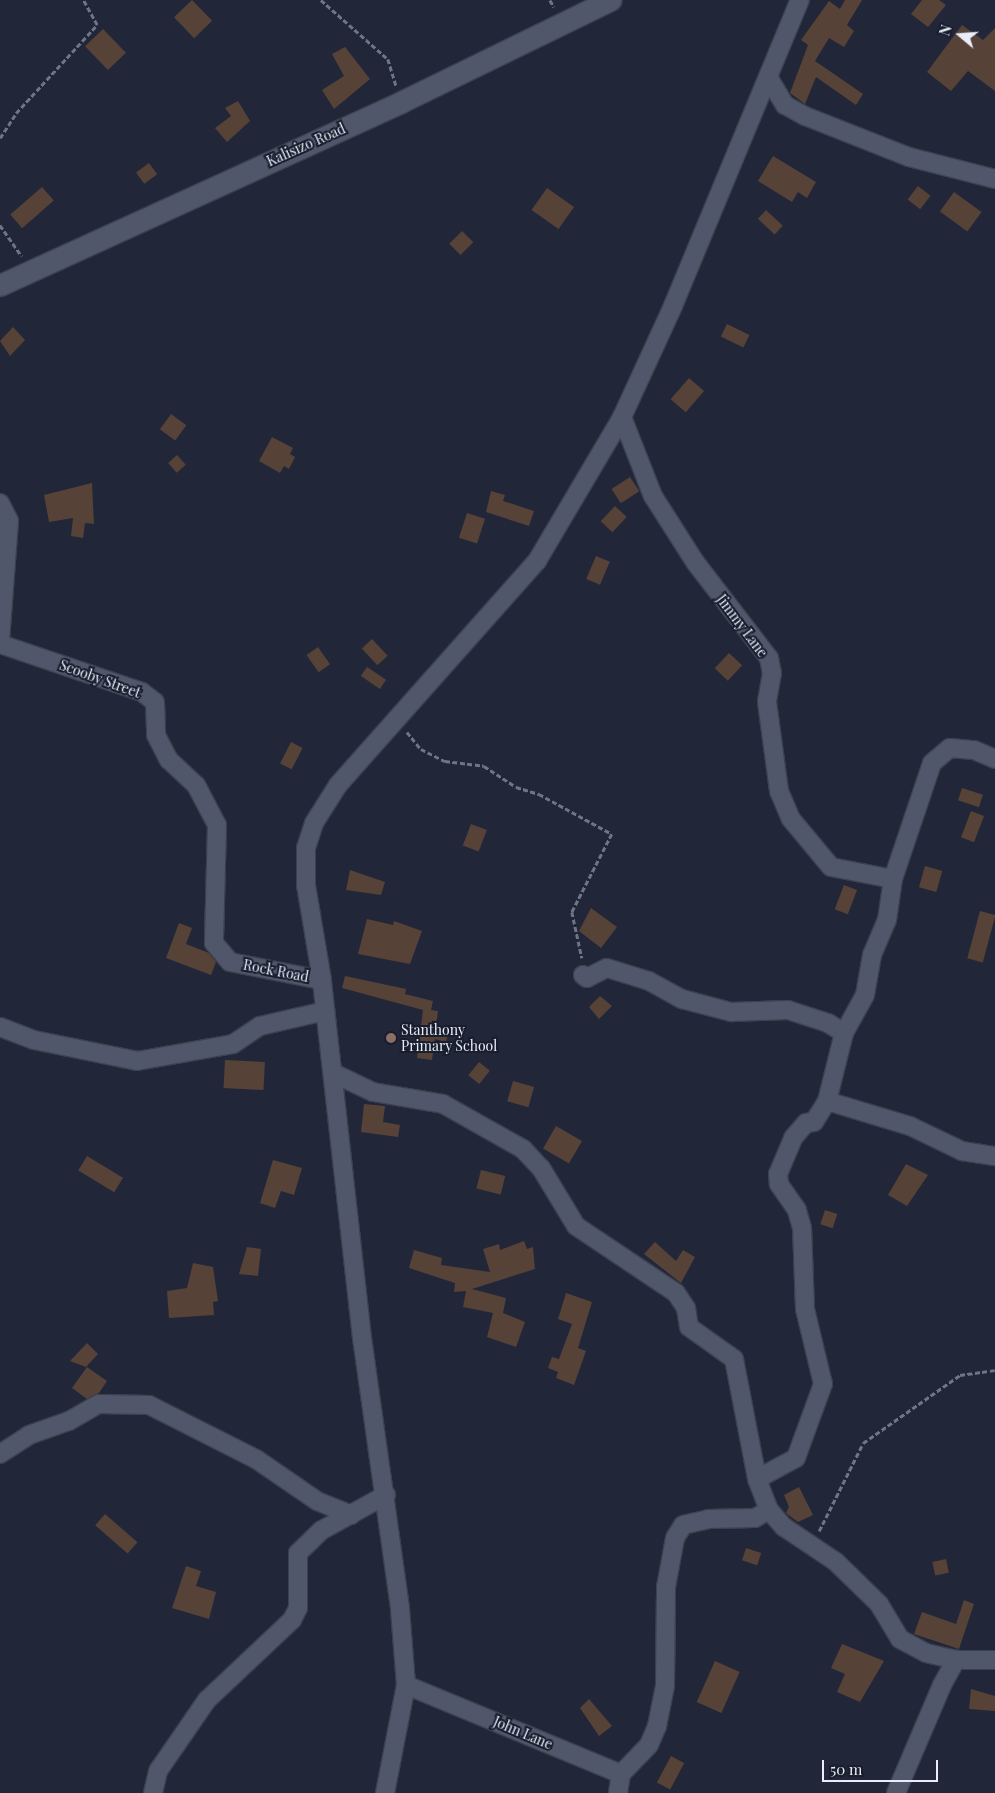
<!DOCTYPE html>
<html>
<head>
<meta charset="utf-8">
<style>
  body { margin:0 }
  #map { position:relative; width:995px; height:1793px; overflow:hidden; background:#212739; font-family:"Playfair Display",serif }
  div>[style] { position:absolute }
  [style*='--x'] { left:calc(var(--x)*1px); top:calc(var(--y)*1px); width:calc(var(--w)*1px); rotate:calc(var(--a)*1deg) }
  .building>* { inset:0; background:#564237; transform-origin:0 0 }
  .path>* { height:2.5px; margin-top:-1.25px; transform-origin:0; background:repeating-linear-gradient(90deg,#707585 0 5px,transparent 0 7.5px) }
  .roads { filter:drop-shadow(1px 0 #3c414f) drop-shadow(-1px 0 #3c414f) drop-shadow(0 1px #3c414f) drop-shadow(0 -1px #3c414f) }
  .minor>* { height:18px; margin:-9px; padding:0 9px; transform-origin:9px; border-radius:9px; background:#50576b }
  .tertiary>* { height:21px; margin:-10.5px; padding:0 10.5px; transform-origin:10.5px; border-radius:10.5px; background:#50576b }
  .dots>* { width:14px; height:14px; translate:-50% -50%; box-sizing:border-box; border:2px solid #181e2e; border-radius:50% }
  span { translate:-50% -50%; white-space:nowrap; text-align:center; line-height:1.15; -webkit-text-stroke:4px #181e2e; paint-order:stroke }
  .street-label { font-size:14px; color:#e9edf9 }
  .poi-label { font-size:14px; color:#e9edf9 }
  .left { translate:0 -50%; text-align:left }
  .north { position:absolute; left:935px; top:10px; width:50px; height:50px; -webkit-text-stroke:4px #181e2e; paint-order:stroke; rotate:288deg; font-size:14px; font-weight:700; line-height:20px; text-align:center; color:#e9edf9 }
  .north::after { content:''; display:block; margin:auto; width:18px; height:22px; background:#e9edf9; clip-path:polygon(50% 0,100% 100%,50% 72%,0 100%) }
  .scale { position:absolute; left:822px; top:1760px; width:116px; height:22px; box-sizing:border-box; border:2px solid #e9edf9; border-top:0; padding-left:6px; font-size:15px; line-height:18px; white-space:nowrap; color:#e9edf9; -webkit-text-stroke:4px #181e2e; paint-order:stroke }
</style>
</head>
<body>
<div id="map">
  <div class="building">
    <i style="left:192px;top:0;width:29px;height:25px;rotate:46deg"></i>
    <i style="clip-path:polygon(845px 0,862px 0,847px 25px,854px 31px,844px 47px,829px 38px,815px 61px,863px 94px,856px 105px,816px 77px,805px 104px,790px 93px,808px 45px,801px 40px,829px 1px,840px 9px)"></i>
    <i style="clip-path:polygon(922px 0,939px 0,946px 5px,928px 27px,911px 14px)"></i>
    <i style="clip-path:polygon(962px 25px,983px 40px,995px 28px,995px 91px,968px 71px,951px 91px,927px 72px)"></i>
    <i style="left:103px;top:29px;width:33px;height:25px;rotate:46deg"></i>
    <i style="clip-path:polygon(345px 47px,370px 79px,334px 109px,322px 90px,344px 76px,332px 54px)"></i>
    <i style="clip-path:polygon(238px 101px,250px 121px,227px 142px,215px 128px,231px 116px,225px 108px)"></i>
    <i style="clip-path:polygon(773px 156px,816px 182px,807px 198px,798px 192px,792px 202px,758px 181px)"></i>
    <i style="left:149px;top:163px;width:14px;height:16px;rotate:54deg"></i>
    <i style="left:918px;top:186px;width:16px;height:17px;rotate:38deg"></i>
    <i style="left:42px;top:187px;width:18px;height:42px;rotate:49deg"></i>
    <i style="left:547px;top:188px;width:33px;height:27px;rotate:35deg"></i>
    <i style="left:954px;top:192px;width:34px;height:24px;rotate:36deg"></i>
    <i style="left:766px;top:210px;width:23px;height:12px;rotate:43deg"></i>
    <i style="left:462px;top:231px;width:16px;height:18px;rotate:45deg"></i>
    <i style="left:727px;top:324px;width:25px;height:14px;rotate:26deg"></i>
    <i style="clip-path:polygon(13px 327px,25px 340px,10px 356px,0 341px)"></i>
    <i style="left:689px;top:378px;width:20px;height:28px;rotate:41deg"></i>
    <i style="left:171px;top:414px;width:19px;height:19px;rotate:36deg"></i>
    <i style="clip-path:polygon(272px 437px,293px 448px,290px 454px,295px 457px,289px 469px,284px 466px,280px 473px,259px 461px)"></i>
    <i style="left:177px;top:455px;width:13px;height:12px;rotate:48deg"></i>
    <i style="left:630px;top:477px;width:17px;height:22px;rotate:57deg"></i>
    <i style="clip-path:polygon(92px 483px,94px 524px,85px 523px,83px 538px,71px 536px,73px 518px,49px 522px,44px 495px)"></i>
    <i style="clip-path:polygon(491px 491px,505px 495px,503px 501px,534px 511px,529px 526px,486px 512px)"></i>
    <i style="left:615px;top:506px;width:16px;height:21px;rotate:43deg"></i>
    <i style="left:467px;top:513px;width:19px;height:26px;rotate:18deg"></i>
    <i style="left:596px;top:556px;width:15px;height:25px;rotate:23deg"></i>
    <i style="left:372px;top:639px;width:23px;height:14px;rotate:47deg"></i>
    <i style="left:318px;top:647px;width:21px;height:14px;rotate:55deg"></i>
    <i style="left:729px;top:653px;width:18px;height:21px;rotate:43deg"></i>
    <i style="left:367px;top:667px;width:23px;height:11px;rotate:34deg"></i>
    <i style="left:291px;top:742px;width:13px;height:24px;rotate:27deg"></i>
    <i style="left:962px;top:788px;width:22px;height:13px;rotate:18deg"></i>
    <i style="left:971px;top:811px;width:14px;height:28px;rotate:21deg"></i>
    <i style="left:471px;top:824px;width:17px;height:23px;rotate:21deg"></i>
    <i style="left:925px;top:866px;width:18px;height:22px;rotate:16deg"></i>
    <i style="clip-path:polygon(350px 870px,385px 882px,381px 895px,346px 890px)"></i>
    <i style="left:844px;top:885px;width:14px;height:26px;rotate:21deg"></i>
    <i style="clip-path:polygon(591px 908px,617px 927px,601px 948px,579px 931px)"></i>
    <i style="left:980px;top:911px;width:16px;height:49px;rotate:15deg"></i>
    <i style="clip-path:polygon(367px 919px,393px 925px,394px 921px,422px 931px,410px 964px,358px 954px)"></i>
    <i style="clip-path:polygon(179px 923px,192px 928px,186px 944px,209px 953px,216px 962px,211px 975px,166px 958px)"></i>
    <i style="clip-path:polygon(345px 976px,406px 989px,405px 994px,433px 1001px,431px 1010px,438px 1011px,436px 1026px,449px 1030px,446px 1042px,435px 1039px,432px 1060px,417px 1058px,423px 1010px,342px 988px)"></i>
    <i style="clip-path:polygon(600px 996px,612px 1006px,599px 1019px,589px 1007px)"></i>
    <i style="left:225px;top:1060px;width:40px;height:28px;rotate:3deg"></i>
    <i style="left:479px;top:1062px;width:14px;height:17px;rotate:39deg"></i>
    <i style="left:513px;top:1081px;width:22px;height:21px;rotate:16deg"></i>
    <i style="clip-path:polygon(364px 1104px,385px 1106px,383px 1122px,400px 1125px,398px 1137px,361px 1132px)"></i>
    <i style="left:556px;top:1126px;width:30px;height:26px;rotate:30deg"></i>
    <i style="left:87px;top:1156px;width:42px;height:17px;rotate:31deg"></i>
    <i style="clip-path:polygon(273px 1160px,302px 1168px,294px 1195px,281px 1191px,275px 1208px,260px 1203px)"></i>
    <i style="clip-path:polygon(906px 1164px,928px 1175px,907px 1206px,888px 1195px)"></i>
    <i style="left:481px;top:1170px;width:25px;height:19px;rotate:14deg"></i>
    <i style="left:825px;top:1210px;width:13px;height:15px;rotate:18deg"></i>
    <i style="clip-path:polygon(524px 1241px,527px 1249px,533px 1247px,535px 1269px,472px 1289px,506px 1298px,503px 1313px,525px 1322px,516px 1347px,487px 1337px,493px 1313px,463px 1307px,466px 1291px,454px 1292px,455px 1283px,409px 1268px,414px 1250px,442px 1258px,441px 1265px,490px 1272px,483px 1249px,499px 1244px,500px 1250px)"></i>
    <i style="clip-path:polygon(655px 1242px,676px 1261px,683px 1250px,695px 1257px,681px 1283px,644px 1254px)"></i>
    <i style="clip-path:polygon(247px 1247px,261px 1249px,258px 1276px,239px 1274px)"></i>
    <i style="clip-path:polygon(193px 1263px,213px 1267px,218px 1301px,213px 1302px,214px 1315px,169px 1318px,167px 1291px,187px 1288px)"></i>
    <i style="clip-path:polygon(566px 1293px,592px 1302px,578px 1348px,586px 1351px,574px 1385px,556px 1378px,558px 1372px,548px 1368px,552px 1357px,559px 1359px,572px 1324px,558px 1319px)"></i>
    <i style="clip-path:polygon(87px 1343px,98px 1354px,86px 1367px,70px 1361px)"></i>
    <i style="clip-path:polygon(87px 1367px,107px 1381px,99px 1393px,87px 1399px,72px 1388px)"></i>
    <i style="clip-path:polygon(799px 1487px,813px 1515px,798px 1522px,786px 1513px,789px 1507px,784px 1495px)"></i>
    <i style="left:105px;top:1514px;width:43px;height:15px;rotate:41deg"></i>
    <i style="left:746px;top:1548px;width:16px;height:13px;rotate:18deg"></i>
    <i style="left:946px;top:1559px;width:14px;height:14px;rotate:78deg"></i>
    <i style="clip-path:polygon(186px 1566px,201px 1571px,196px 1586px,216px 1592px,209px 1619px,172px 1608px)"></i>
    <i style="clip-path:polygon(964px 1600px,974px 1604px,959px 1649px,914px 1634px,922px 1612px,956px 1624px)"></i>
    <i style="clip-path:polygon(842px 1644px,884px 1661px,860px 1702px,837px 1692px,845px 1674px,831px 1668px)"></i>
    <i style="left:715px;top:1661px;width:27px;height:45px;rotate:24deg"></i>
    <i style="clip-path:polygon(971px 1689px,995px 1696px,995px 1711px,969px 1709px)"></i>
    <i style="clip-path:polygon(589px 1699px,612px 1726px,599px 1736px,580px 1708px)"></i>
    <i style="left:671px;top:1756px;width:15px;height:30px;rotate:28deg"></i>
  </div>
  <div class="path">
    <i style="--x:321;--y:0;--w:89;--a:41.4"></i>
    <i style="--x:388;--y:59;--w:28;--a:73"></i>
    <i style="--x:550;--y:0;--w:8;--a:60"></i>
    <i style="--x:0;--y:138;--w:30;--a:-57"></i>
    <i style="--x:16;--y:113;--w:120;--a:-47.4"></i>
    <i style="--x:97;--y:25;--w:29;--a:-119"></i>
    <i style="--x:0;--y:225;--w:38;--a:55"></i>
    <i style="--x:407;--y:732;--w:22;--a:51"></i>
    <i style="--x:421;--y:749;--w:27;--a:27"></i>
    <i style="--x:445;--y:761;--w:39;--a:7"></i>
    <i style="--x:484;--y:766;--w:38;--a:33"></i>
    <i style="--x:516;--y:787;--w:24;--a:17"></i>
    <i style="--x:539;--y:794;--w:83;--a:28.7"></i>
    <i style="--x:612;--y:834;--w:88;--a:117.1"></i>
    <i style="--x:572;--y:912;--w:47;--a:77.7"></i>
    <i style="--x:819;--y:1531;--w:98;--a:-63.4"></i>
    <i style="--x:863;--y:1443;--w:118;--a:-35"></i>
    <i style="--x:960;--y:1375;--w:35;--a:-8"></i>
  </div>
  <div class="roads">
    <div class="minor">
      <i style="--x:768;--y:77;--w:33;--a:59"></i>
      <i style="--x:785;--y:105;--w:23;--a:29"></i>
      <i style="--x:805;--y:116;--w:112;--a:21.5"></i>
      <i style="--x:909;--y:157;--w:89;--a:14.3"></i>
      <i style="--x:622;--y:417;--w:85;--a:68.6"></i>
      <i style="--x:653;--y:496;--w:78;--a:57.5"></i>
      <i style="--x:695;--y:562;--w:121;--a:52.4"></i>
      <i style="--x:769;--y:658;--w:15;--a:79"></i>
      <i style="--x:772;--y:673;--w:29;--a:100"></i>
      <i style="--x:767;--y:702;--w:90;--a:82.3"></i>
      <i style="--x:779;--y:791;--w:30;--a:67"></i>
      <i style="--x:791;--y:819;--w:62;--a:50.2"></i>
      <i style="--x:831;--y:867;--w:63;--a:11"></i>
      <i style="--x:0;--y:503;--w:20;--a:63"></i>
      <i style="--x:9;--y:521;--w:119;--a:94.3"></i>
      <i style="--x:0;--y:644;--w:150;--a:18.7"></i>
      <i style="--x:142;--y:692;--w:16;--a:38"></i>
      <i style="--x:155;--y:702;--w:33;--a:88"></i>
      <i style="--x:156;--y:735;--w:28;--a:63"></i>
      <i style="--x:169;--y:760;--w:37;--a:43"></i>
      <i style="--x:196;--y:785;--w:45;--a:62.3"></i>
      <i style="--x:217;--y:825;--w:118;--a:91.5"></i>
      <i style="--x:214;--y:943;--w:25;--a:50"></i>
      <i style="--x:230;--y:962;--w:94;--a:11.1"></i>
      <i style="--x:583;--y:975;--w:5;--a:37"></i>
      <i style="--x:587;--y:978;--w:22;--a:-27"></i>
      <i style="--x:607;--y:968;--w:44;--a:17.2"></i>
      <i style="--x:649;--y:981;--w:38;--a:29"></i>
      <i style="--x:682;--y:999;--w:51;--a:14.9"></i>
      <i style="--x:731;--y:1012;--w:57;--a:-2"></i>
      <i style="--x:788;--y:1010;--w:42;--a:18"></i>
      <i style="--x:828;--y:1023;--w:19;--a:32"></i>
      <i style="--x:844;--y:1033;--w:70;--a:104"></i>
      <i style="--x:827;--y:1101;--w:87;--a:16.8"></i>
      <i style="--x:910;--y:1126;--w:58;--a:25.7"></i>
      <i style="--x:962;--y:1151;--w:33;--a:9"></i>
      <i style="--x:0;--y:1027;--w:36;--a:21"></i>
      <i style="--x:34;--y:1040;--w:105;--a:11.5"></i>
      <i style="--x:137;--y:1061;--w:97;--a:-10"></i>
      <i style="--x:233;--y:1044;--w:32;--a:-34"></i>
      <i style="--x:260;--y:1026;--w:67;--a:-13"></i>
      <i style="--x:844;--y:1033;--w:43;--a:-61.1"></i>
      <i style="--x:865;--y:995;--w:41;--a:-80.1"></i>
      <i style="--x:872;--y:955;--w:38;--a:-67"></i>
      <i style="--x:887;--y:920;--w:41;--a:-81.7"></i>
      <i style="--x:893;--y:879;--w:122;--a:-71.4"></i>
      <i style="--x:932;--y:763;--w:23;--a:-40"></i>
      <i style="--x:950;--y:748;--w:24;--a:5"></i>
      <i style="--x:974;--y:750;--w:23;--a:23"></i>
      <i style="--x:333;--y:1073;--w:44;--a:25.4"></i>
      <i style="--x:373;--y:1092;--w:71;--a:9.7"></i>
      <i style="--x:443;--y:1104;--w:92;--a:29.4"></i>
      <i style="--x:523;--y:1149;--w:26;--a:47"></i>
      <i style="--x:541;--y:1168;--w:68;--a:58.9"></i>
      <i style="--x:576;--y:1226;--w:120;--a:33.8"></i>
      <i style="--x:676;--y:1293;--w:18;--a:56"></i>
      <i style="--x:686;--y:1308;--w:19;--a:81"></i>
      <i style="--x:689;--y:1327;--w:55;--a:35.4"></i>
      <i style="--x:734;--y:1359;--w:122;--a:79.1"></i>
      <i style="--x:757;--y:1479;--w:33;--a:69"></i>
      <i style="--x:769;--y:1510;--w:23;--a:49"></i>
      <i style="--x:784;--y:1527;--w:63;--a:33.9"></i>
      <i style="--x:836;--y:1562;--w:60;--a:44.3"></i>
      <i style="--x:879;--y:1604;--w:41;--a:59"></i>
      <i style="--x:900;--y:1639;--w:30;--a:28"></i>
      <i style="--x:926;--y:1653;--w:31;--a:13"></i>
      <i style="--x:956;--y:1660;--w:39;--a:0"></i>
      <i style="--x:0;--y:1454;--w:35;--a:-33"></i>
      <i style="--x:29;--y:1435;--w:42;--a:-19.3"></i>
      <i style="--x:69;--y:1421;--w:34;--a:-30"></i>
      <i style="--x:99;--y:1404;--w:50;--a:1.1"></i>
      <i style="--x:149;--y:1405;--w:120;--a:26.8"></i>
      <i style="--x:256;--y:1459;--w:74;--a:34.5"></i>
      <i style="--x:317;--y:1501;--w:37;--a:22"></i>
      <i style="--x:757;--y:1479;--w:44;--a:-28.3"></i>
      <i style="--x:796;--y:1458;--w:79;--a:-70"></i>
      <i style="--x:823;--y:1384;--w:77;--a:-103.5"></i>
      <i style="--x:805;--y:1309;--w:81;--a:-92.1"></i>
      <i style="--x:802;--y:1228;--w:19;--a:-106"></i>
      <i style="--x:797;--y:1210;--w:32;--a:-125"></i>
      <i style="--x:779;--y:1184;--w:10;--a:-96"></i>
      <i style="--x:778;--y:1174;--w:39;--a:-67"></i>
      <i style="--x:793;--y:1138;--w:20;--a:-49"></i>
      <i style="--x:806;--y:1123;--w:8;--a:-7"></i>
      <i style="--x:814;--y:1122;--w:25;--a:-58"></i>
      <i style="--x:406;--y:1685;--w:233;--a:22.5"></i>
      <i style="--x:621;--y:1774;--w:19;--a:99"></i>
      <i style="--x:621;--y:1774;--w:40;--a:-46"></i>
      <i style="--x:649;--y:1745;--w:21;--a:-67"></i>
      <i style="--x:657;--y:1726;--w:41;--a:-78.7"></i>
      <i style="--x:665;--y:1686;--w:99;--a:-89.4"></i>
      <i style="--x:666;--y:1587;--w:50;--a:-79.6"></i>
      <i style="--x:675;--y:1538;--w:15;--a:-58"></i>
      <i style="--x:683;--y:1525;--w:26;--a:-13"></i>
      <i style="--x:708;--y:1519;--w:47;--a:-1.2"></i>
      <i style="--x:755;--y:1518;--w:16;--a:-30"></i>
      <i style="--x:153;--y:1793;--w:23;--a:-77"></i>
      <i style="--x:158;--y:1771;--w:86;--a:-55.4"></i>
      <i style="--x:207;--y:1700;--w:117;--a:-43.3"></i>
      <i style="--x:292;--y:1620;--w:13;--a:-63"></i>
      <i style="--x:298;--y:1608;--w:55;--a:-90"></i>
      <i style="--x:298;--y:1553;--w:33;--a:-44"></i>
      <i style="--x:322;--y:1530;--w:73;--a:-28.7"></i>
      <i style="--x:385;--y:1793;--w:110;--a:-79"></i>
      <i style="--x:406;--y:1685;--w:77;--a:-94.5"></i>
      <i style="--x:400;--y:1608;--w:273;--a:-98"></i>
      <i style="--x:362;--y:1338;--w:360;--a:-96.4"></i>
      <i style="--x:322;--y:980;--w:96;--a:-99.6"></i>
      <i style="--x:306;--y:885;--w:37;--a:-90"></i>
      <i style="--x:306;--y:848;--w:26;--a:-72"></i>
      <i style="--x:314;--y:823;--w:45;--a:-57.7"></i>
      <i style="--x:338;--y:785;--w:300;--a:-48.4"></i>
      <i style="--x:537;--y:561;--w:167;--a:-59.4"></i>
      <i style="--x:622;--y:417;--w:122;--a:-65.3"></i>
      <i style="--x:673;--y:306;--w:331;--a:-67.5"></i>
      <i style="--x:896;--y:1793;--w:117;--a:-66.9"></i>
      <i style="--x:942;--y:1685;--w:29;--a:-61"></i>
    </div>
    <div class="tertiary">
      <i style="--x:0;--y:285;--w:441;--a:-24.5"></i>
      <i style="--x:401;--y:102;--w:233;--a:-26"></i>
    </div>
  </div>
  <div class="dots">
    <i style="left:391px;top:1038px;background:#8d6e63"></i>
  </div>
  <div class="street-label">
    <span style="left:306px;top:145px;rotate:-24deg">Kalisizo Road</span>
    <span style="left:742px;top:626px;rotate:53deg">Jimmy Lane</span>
    <span style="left:100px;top:679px;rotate:20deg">Scooby Street</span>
    <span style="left:276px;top:971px;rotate:11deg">Rock Road</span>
    <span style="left:523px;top:1733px;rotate:23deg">John Lane</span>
  </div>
  <div class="poi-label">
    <span class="left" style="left:401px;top:1038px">Stanthony<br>Primary School</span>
  </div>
  <div class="north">N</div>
  <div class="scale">50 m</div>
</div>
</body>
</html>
